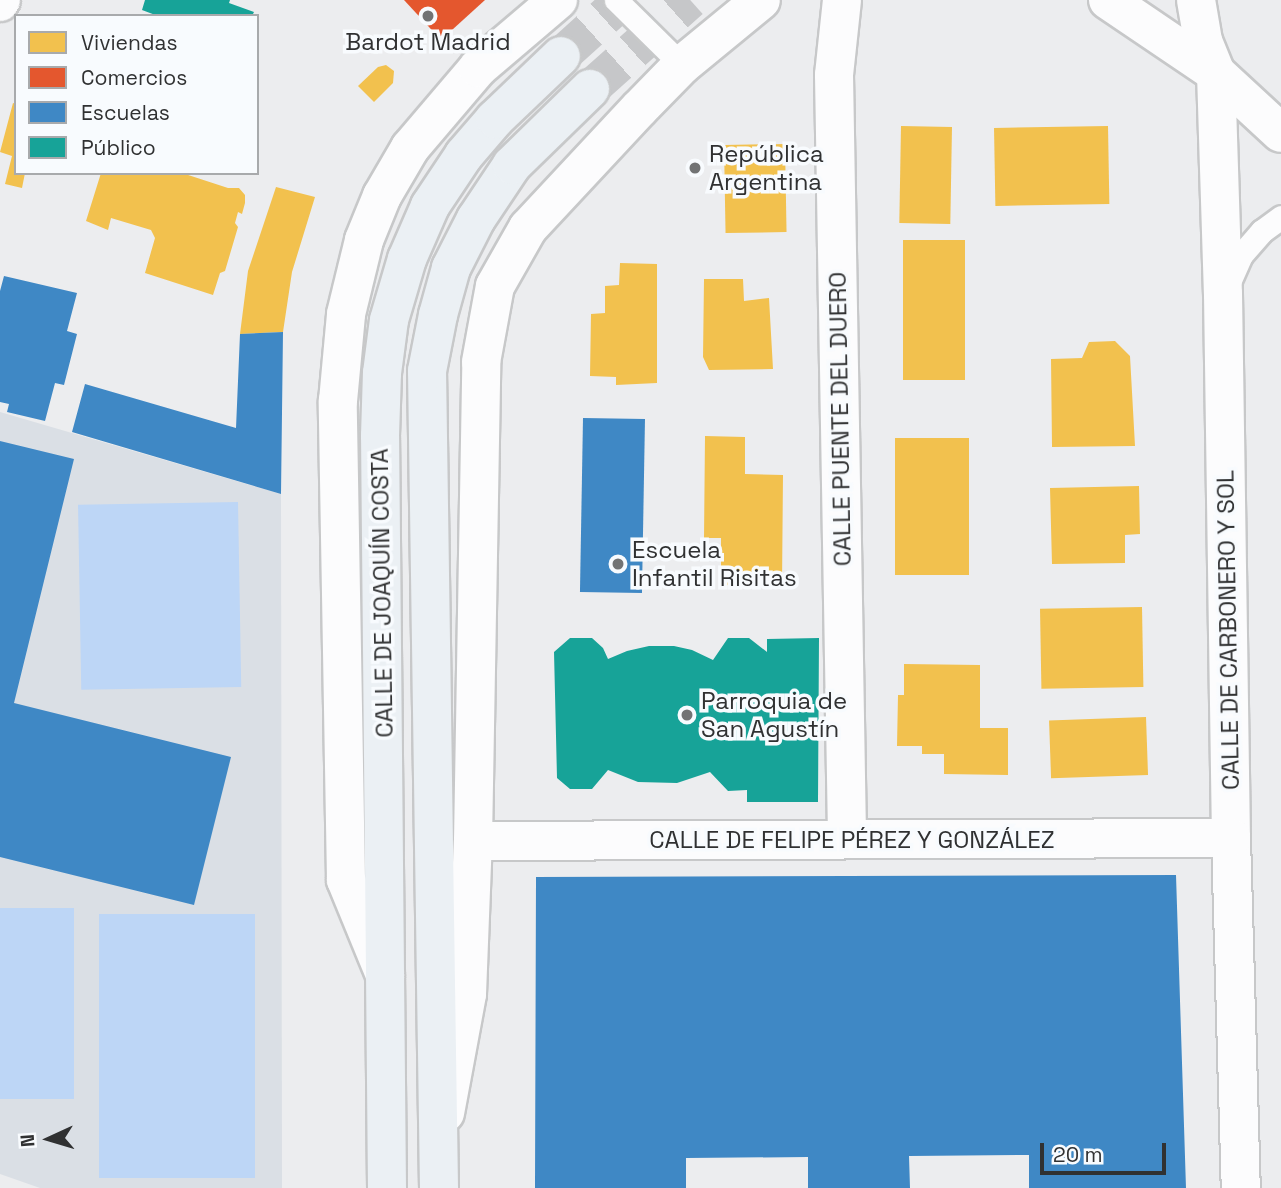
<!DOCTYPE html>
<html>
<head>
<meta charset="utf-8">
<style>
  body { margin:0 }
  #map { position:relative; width:1281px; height:1188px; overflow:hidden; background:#ecedef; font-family:"Space Grotesk",sans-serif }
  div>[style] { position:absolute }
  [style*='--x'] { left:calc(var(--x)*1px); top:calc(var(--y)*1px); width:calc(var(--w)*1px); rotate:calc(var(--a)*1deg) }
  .built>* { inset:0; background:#dadfe5 }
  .green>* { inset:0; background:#bdd6f6; transform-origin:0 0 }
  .homes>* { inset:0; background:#f2c14e; transform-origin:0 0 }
  .shops>* { inset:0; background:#e4572e }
  .schools>* { inset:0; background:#3f88c5; transform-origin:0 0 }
  .public>* { inset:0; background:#17a398 }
  .primary-tunnel>* { height:38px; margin-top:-19px; transform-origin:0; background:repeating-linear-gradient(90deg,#c6c7c9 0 38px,transparent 0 57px) }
  .roads { filter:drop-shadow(2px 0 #c7c8c9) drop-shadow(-2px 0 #c7c8c9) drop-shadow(0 2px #c7c8c9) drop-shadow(0 -2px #c7c8c9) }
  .lane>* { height:23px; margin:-11.5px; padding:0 11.5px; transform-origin:11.5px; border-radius:11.5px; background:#fcfcfd }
  .street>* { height:38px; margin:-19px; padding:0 19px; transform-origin:19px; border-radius:19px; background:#fcfcfd }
  .secondary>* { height:38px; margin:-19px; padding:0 19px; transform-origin:19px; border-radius:19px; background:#fcfcfd }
  .primary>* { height:38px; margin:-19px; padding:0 19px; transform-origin:19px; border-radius:19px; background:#ebf0f4 }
  .dots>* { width:19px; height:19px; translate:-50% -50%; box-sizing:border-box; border:4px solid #f8fbfe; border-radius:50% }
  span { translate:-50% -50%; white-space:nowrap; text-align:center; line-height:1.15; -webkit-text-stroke:7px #f8fbfe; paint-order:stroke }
  .poi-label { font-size:24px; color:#303132 }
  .left { translate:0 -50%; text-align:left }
  .street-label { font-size:24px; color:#303132 }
  .legend { position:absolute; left:14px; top:14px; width:245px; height:161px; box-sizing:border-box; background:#f8fbfe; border:2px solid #a8aaac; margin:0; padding:9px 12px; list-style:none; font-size:21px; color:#303132 }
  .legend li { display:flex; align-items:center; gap:14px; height:35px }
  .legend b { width:35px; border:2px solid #a8aaac }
  .north { position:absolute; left:14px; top:1104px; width:70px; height:70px; -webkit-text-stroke:5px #f8fbfe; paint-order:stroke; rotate:266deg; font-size:19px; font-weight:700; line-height:28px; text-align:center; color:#303132 }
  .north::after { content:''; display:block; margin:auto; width:24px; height:32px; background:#303132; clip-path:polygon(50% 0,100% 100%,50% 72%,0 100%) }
  .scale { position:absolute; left:1040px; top:1143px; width:126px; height:32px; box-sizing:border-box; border:4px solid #303132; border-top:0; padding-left:9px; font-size:21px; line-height:24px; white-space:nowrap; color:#303132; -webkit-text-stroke:5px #f8fbfe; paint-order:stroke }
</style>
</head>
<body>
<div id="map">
  <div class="built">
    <i style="clip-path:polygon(0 412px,281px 494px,282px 1188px,40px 1188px,0 1174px)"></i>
  </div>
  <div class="green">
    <i style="left:238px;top:502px;width:185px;height:160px;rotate:89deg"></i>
    <i style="left:0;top:908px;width:74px;height:191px"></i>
    <i style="left:255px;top:914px;width:264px;height:156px;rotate:90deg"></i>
  </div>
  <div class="homes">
    <i style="clip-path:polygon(386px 65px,394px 71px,393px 83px,374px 102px,358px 86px,378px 67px)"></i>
    <i style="clip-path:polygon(13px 103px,16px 104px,16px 173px,25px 173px,22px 188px,5px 184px,12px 156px,0 152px)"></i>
    <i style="left:901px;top:126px;width:51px;height:97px;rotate:1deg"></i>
    <i style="left:1108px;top:126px;width:78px;height:114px;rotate:89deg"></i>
    <i style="left:785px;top:144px;width:88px;height:61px;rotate:89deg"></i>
    <i style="clip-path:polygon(101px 173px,182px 173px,228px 188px,239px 188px,245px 195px,245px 203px,242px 214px,238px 212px,235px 223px,238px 227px,225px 271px,220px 273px,213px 295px,145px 273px,155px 238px,151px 230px,111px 218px,108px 230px,86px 221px)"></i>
    <i style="clip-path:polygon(276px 187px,315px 197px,292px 272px,283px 332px,240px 334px,248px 271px)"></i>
    <i style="left:965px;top:240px;width:140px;height:62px;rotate:90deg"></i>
    <i style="clip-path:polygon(620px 263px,657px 264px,657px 383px,616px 385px,616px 377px,590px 376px,591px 314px,605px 313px,605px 286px,619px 285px)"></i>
    <i style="clip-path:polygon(704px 279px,743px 279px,744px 301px,769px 298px,773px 369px,709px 370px,703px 357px)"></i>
    <i style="clip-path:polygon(1115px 341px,1130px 356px,1135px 446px,1052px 447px,1051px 359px,1082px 358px,1089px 342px)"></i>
    <i style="clip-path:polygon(705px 436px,745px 437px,745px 474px,783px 475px,782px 586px,721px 585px,721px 538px,704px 538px)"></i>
    <i style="left:969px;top:438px;width:137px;height:74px;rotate:90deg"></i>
    <i style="clip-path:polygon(1139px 486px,1140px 534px,1125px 535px,1125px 563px,1052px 564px,1050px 488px)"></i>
    <i style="left:1142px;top:607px;width:80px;height:102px;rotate:89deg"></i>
    <i style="clip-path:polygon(904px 664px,980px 665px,980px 728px,1008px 728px,1008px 775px,944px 774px,944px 754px,922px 754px,922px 746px,897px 746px,898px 695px,904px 695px)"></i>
    <i style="left:1146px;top:717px;width:58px;height:97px;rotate:88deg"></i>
  </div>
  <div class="shops">
    <i style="clip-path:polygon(404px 0,485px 0,441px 40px)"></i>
  </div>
  <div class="schools">
    <i style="clip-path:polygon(4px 276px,77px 293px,67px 331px,77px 334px,64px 385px,55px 383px,45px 421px,7px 412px,9px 404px,0 402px,0 291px)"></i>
    <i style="clip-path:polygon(283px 332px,281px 494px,72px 432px,85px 384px,236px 428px,240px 334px)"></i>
    <i style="left:583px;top:418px;width:62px;height:174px;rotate:1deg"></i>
    <i style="clip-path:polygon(0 441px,74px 459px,14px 703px,231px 757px,194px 905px,0 857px)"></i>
    <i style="clip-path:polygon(1176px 875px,1186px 1188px,1029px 1188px,1029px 1155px,909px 1156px,910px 1188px,808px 1188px,808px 1157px,686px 1158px,686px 1188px,535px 1188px,536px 877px)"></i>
  </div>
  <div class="public">
    <i style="clip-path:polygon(145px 0,230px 0,229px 3px,254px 12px,252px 16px,158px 16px,142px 10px)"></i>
    <i style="clip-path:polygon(570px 638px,592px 638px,603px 648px,608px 659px,627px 651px,649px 646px,674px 646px,692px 650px,713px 660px,728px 638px,749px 638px,767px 652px,767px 639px,819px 638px,818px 802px,747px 802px,747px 790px,728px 791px,710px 772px,677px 783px,638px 782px,608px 770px,592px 789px,570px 789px,557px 778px,554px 652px)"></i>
  </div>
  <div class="primary-tunnel">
    <i style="--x:561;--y:56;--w:84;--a:-42.1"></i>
    <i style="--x:590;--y:89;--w:134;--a:-41.7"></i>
  </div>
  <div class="roads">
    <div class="lane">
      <i style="--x:616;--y:0;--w:93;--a:44.6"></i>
      <i style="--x:1229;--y:282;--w:30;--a:-66"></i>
      <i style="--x:1241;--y:255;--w:32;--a:-49"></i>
      <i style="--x:1262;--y:231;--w:24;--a:-36"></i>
    </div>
    <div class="street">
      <i style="--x:842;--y:0;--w:75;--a:96.1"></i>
      <i style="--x:834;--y:75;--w:763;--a:89.02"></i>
      <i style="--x:1108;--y:0;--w:130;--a:34.1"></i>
      <i style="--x:1216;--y:73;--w:88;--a:42.7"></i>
      <i style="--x:1196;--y:0;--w:42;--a:80.3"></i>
      <i style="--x:1203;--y:41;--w:35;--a:68"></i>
      <i style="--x:1216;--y:73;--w:221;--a:88.2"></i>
      <i style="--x:1223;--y:294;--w:544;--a:89.16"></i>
      <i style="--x:1231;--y:838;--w:350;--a:88.4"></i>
      <i style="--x:0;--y:2;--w:2;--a:-63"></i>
      <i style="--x:473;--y:841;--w:758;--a:-0.23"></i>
    </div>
    <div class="secondary">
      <i style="--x:385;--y:975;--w:103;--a:-112.3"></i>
      <i style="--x:346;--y:880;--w:479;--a:-91"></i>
      <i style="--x:338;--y:401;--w:87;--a:-84.7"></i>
      <i style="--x:346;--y:314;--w:76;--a:-76.3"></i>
      <i style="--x:364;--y:240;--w:48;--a:-67.8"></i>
      <i style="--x:382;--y:196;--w:56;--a:-59.7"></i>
      <i style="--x:410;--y:148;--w:105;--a:-49.6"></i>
      <i style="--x:478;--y:68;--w:105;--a:-40.4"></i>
      <i style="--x:445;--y:1113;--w:121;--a:-79.5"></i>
      <i style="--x:467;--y:994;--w:153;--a:-87.8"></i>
      <i style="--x:473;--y:841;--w:479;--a:-89"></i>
      <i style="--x:481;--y:362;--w:77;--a:-79.6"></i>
      <i style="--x:495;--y:286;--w:67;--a:-60.4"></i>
      <i style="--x:528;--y:228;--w:163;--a:-47"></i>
      <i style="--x:639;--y:109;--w:62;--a:-45.7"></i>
      <i style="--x:682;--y:65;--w:102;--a:-39.4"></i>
    </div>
    <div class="primary">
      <i style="--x:387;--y:1188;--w:752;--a:-90.53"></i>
      <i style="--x:380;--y:436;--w:63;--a:-88.2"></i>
      <i style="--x:382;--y:373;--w:53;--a:-82.5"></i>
      <i style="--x:389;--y:320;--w:64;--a:-73.6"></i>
      <i style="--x:407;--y:259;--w:58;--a:-66.5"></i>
      <i style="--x:430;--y:206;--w:61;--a:-56.3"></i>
      <i style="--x:464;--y:155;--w:48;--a:-49.3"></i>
      <i style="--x:495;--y:119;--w:91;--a:-43.7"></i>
      <i style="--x:439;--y:1188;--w:817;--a:-90.84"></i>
      <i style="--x:427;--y:371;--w:57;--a:-78.9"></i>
      <i style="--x:438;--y:315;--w:49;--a:-74.5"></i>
      <i style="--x:451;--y:268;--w:55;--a:-63"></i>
      <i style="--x:476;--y:219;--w:65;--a:-56.3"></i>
      <i style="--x:512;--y:165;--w:109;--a:-44.3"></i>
    </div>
  </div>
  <div class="dots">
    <i style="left:428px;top:16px;background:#727374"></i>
    <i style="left:695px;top:168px;background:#727374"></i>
    <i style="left:618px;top:564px;background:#727374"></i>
    <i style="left:687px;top:715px;background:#727374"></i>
  </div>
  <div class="poi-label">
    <span style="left:428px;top:42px">Bardot Madrid</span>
    <span class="left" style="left:709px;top:168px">República<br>Argentina</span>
    <span class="left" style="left:632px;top:564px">Escuela<br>Infantil Risitas</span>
    <span class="left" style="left:701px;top:715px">Parroquia de<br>San Agustín</span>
  </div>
  <div class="street-label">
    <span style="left:840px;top:419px;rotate:-91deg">CALLE PUENTE DEL DUERO</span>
    <span style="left:382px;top:593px;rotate:-91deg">CALLE DE JOAQUÍN COSTA</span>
    <span style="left:1228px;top:630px;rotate:-91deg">CALLE DE CARBONERO Y SOL</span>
    <span style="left:852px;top:840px">CALLE DE FELIPE PÉREZ Y GONZÁLEZ</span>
  </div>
  <ul class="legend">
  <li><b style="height:19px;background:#f2c14e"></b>Viviendas</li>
  <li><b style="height:19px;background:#e4572e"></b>Comercios</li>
  <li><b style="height:19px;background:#3f88c5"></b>Escuelas</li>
  <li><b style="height:19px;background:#17a398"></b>Público</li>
  </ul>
  <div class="north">N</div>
  <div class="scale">20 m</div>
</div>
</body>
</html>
